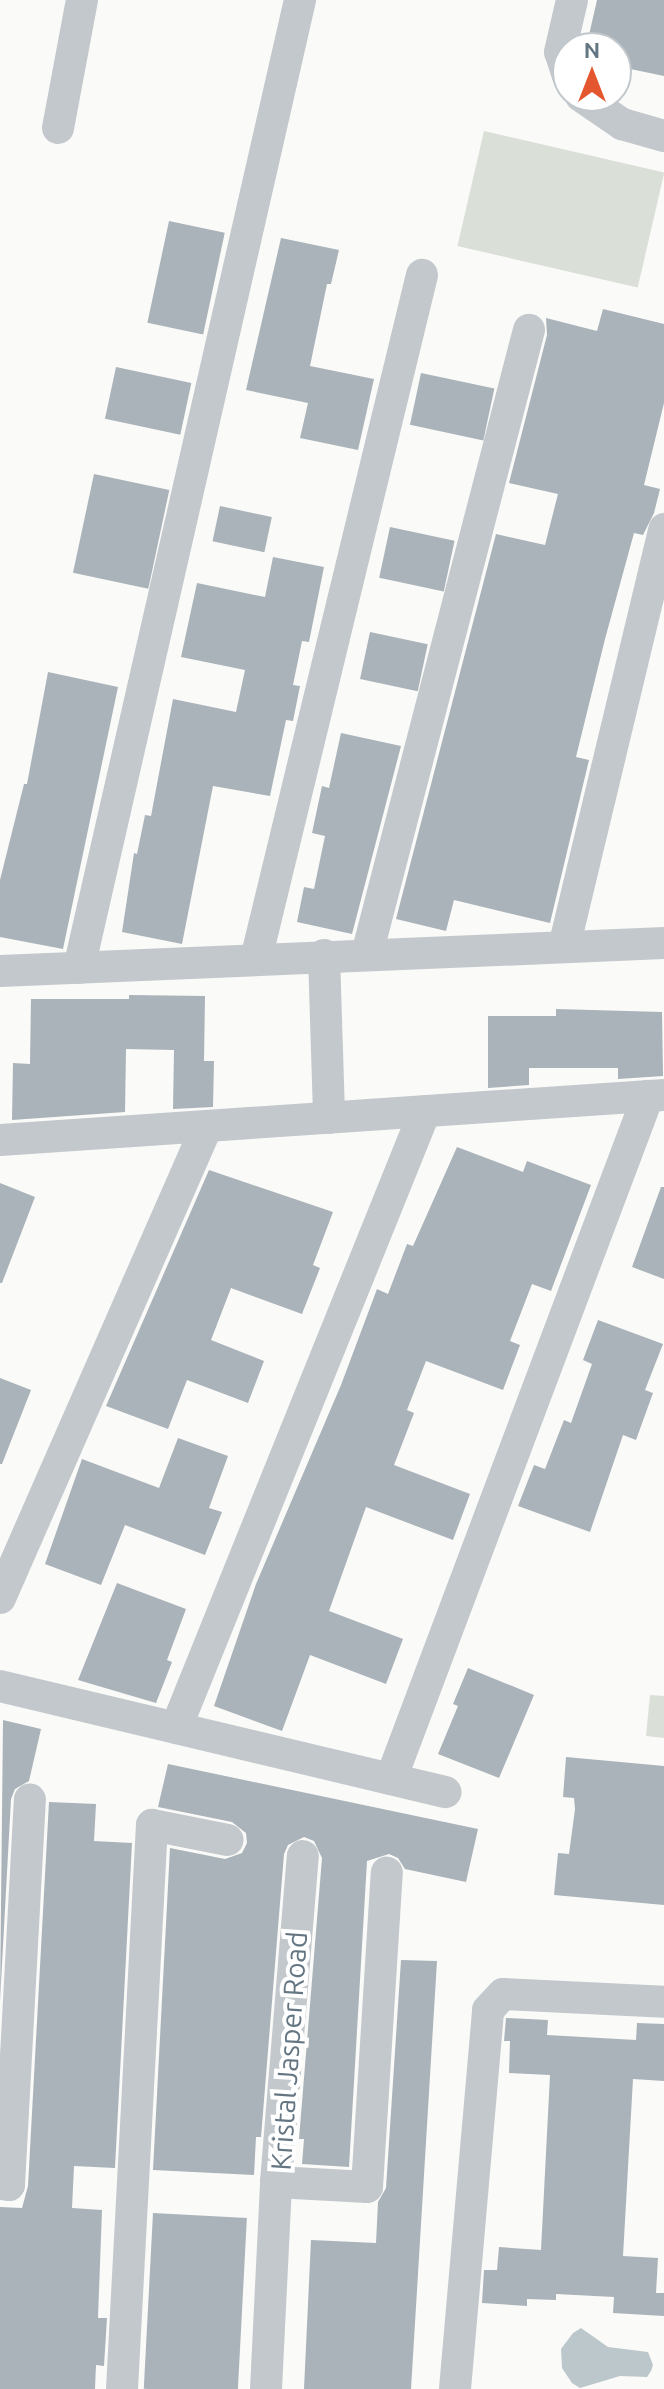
<!DOCTYPE html>
<html>
<head>
<meta charset="utf-8">
<style>
  body { margin:0 }
  #map { position:relative; width:664px; height:2389px; overflow:hidden; background:#fafaf8; font-family:Ubuntu,sans-serif }
  div>[style] { position:absolute }
  [style*='--x'] { left:calc(var(--x)*1px); top:calc(var(--y)*1px); width:calc(var(--w)*1px); rotate:calc(var(--a)*1deg) }
  .green>* { inset:0; background:#dadfd7; transform-origin:0 0 }
  .water>* { inset:0; background:#bbc7cb }
  .building>* { inset:0; background:#aab3b9; transform-origin:0 0 }
  .minor>* { height:32px; margin:-16px; padding:0 16px; transform-origin:16px; border-radius:16px; background:#c3c8cc }
  span { translate:-50% -50%; white-space:nowrap; text-align:center; line-height:1.15; -webkit-text-stroke:8px #fff; paint-order:stroke }
  .street-label { font-size:28px; color:#657683 }
  .north { position:absolute; left:552px; top:32px; width:80px; height:80px; box-sizing:border-box; background:#fff; border:2px solid #c1c8cd; border-radius:50%; rotate:0deg; font-size:22px; font-weight:700; line-height:32px; text-align:center; color:#657683 }
  .north::after { content:''; display:block; margin:auto; width:28px; height:36px; background:#e4572e; clip-path:polygon(50% 0,100% 100%,50% 72%,0 100%) }
</style>
</head>
<body>
<div id="map">
  <div class="green">
    <i style="left:484px;top:131px;width:185px;height:118px;rotate:13deg"></i>
    <i style="clip-path:polygon(650px 1695px,664px 1696px,664px 1738px,646px 1736px)"></i>
  </div>
  <div class="water">
    <i style="clip-path:polygon(581px 2328px,608px 2347px,648px 2352px,653px 2365px,651px 2371px,647px 2377px,620px 2376px,580px 2388px,572px 2383px,562px 2368px,561px 2349px,573px 2333px)"></i>
  </div>
  <div class="building">
    <i style="clip-path:polygon(597px 0,664px 0,664px 76px,616px 66px,616px 48px,586px 48px)"></i>
    <i style="left:169px;top:221px;width:57px;height:104px;rotate:12deg"></i>
    <i style="clip-path:polygon(281px 238px,339px 250px,331px 284px,327px 284px,310px 366px,374px 379px,358px 450px,300px 438px,308px 403px,246px 390px)"></i>
    <i style="clip-path:polygon(603px 309px,664px 324px,664px 403px,644px 485px,660px 489px,654px 513px,643px 535px,634px 533px,605px 639px,576px 757px,589px 760px,550px 923px,454px 900px,446px 931px,396px 919px,496px 534px,545px 545px,558px 494px,509px 483px,547px 335px,546px 318px,597px 331px)"></i>
    <i style="left:116px;top:367px;width:77px;height:53px;rotate:12deg"></i>
    <i style="left:421px;top:373px;width:75px;height:53px;rotate:12deg"></i>
    <i style="left:94px;top:474px;width:77px;height:101px;rotate:12deg"></i>
    <i style="left:220px;top:506px;width:53px;height:36px;rotate:12deg"></i>
    <i style="left:390px;top:527px;width:66px;height:52px;rotate:12deg"></i>
    <i style="clip-path:polygon(273px 557px,324px 567px,309px 642px,302px 641px,293px 685px,300px 686px,293px 721px,286px 720px,270px 796px,213px 786px,182px 944px,122px 932px,134px 853px,137px 854px,145px 815px,151px 816px,173px 699px,236px 712px,245px 670px,181px 657px,197px 583px,265px 597px)"></i>
    <i style="left:370px;top:632px;width:59px;height:48px;rotate:12deg"></i>
    <i style="clip-path:polygon(48px 672px,118px 687px,63px 949px,0 937px,0 880px,24px 784px,27px 784px)"></i>
    <i style="clip-path:polygon(341px 733px,401px 746px,352px 934px,297px 922px,304px 887px,314px 889px,325px 836px,312px 833px,322px 786px,329px 788px)"></i>
    <i style="clip-path:polygon(129px 995px,205px 996px,204px 1061px,214px 1061px,213px 1107px,173px 1109px,174px 1050px,126px 1049px,125px 1112px,12px 1120px,13px 1063px,30px 1064px,31px 999px,129px 999px)"></i>
    <i style="clip-path:polygon(556px 1009px,662px 1012px,663px 1076px,618px 1079px,618px 1068px,529px 1068px,529px 1085px,488px 1088px,488px 1016px,556px 1016px)"></i>
    <i style="clip-path:polygon(457px 1147px,523px 1172px,527px 1161px,591px 1185px,551px 1291px,532px 1284px,510px 1341px,520px 1345px,503px 1390px,426px 1361px,407px 1410px,414px 1413px,394px 1465px,470px 1494px,453px 1540px,366px 1507px,329px 1611px,403px 1639px,386px 1684px,310px 1655px,282px 1731px,214px 1706px,256px 1584px,341px 1385px,377px 1289px,388px 1294px,407px 1244px,413px 1246px)"></i>
    <i style="clip-path:polygon(209px 1170px,333px 1212px,313px 1265px,320px 1268px,302px 1314px,231px 1288px,211px 1340px,264px 1361px,248px 1403px,187px 1380px,168px 1429px,106px 1406px)"></i>
    <i style="clip-path:polygon(0 1183px,35px 1197px,2px 1283px,0 1283px)"></i>
    <i style="clip-path:polygon(661px 1187px,664px 1187px,664px 1279px,632px 1267px)"></i>
    <i style="clip-path:polygon(598px 1320px,663px 1344px,645px 1390px,653px 1393px,636px 1440px,623px 1435px,590px 1532px,518px 1506px,534px 1465px,545px 1469px,564px 1420px,571px 1423px,592px 1364px,583px 1360px)"></i>
    <i style="clip-path:polygon(0 1378px,31px 1390px,2px 1464px,0 1464px)"></i>
    <i style="clip-path:polygon(178px 1438px,228px 1456px,209px 1508px,222px 1512px,205px 1555px,125px 1525px,101px 1585px,45px 1564px,82px 1459px,159px 1488px)"></i>
    <i style="clip-path:polygon(117px 1583px,186px 1609px,167px 1660px,172px 1662px,156px 1703px,78px 1680px)"></i>
    <i style="clip-path:polygon(468px 1668px,534px 1695px,499px 1778px,438px 1754px,458px 1706px,453px 1704px)"></i>
    <i style="clip-path:polygon(3px 1720px,41px 1729px,29px 1781px,15px 1789px,11px 1799px,0 2001px)"></i>
    <i style="clip-path:polygon(566px 1757px,664px 1766px,664px 1905px,554px 1895px,558px 1853px,569px 1854px,575px 1809px,574px 1798px,563px 1797px)"></i>
    <i style="clip-path:polygon(168px 1764px,478px 1829px,466px 1882px,405px 1869px,398px 1858px,389px 1854px,367px 1861px,349px 2167px,302px 2164px,304px 2139px,299px 2139px,322px 1858px,314px 1841px,304px 1837px,288px 1845px,284px 1854px,261px 2137px,256px 2137px,254px 2175px,153px 2170px,170px 1848px,225px 1859px,242px 1853px,247px 1843px,246px 1833px,232px 1822px,158px 1807px)"></i>
    <i style="clip-path:polygon(49px 1802px,96px 1804px,94px 1841px,132px 1843px,115px 2168px,74px 2166px,72px 2208px,102px 2210px,98px 2318px,107px 2318px,104px 2366px,96px 2365px,95px 2389px,0 2389px,0 2207px,22px 2208px,28px 2186px)"></i>
    <i style="clip-path:polygon(401px 1960px,437px 1961px,411px 2389px,304px 2389px,311px 2240px,376px 2243px,378px 2202px,386px 2188px)"></i>
    <i style="clip-path:polygon(506px 2018px,548px 2020px,547px 2035px,636px 2040px,637px 2023px,664px 2024px,664px 2081px,633px 2079px,623px 2256px,658px 2258px,656px 2293px,664px 2293px,664px 2316px,613px 2313px,614px 2297px,556px 2294px,556px 2300px,527px 2299px,527px 2306px,482px 2303px,484px 2270px,497px 2270px,499px 2247px,541px 2250px,550px 2075px,509px 2073px,510px 2041px,504px 2041px)"></i>
    <i style="left:153px;top:2213px;width:94px;height:176px;rotate:3deg"></i>
  </div>
  <div class="minor">
    <i style="--x:568;--y:76;--w:25;--a:-108"></i>
    <i style="--x:560;--y:52;--w:53;--a:-77"></i>
    <i style="--x:581;--y:96;--w:50;--a:34.3"></i>
    <i style="--x:622;--y:124;--w:44;--a:15.9"></i>
    <i style="--x:58;--y:128;--w:130;--a:-79.4"></i>
    <i style="--x:564;--y:947;--w:430;--a:-76.5"></i>
    <i style="--x:367;--y:954;--w:645;--a:-75.45"></i>
    <i style="--x:324;--y:955;--w:163;--a:88.2"></i>
    <i style="--x:256;--y:959;--w:704;--a:-76.36"></i>
    <i style="--x:79;--y:968;--w:993;--a:-77.14"></i>
    <i style="--x:0;--y:971;--w:665;--a:-2.41"></i>
    <i style="--x:0;--y:1140;--w:666;--a:-3.88"></i>
    <i style="--x:0;--y:1598;--w:515;--a:-66.32"></i>
    <i style="--x:0;--y:1686;--w:458;--a:13.4"></i>
    <i style="--x:176;--y:1728;--w:665;--a:-68.02"></i>
    <i style="--x:391;--y:1779;--w:730;--a:-69.38"></i>
    <i style="--x:276;--y:2182;--w:91;--a:3.1"></i>
    <i style="--x:367;--y:2187;--w:315;--a:-86.4"></i>
    <i style="--x:0;--y:2184;--w:9;--a:6"></i>
    <i style="--x:9;--y:2185;--w:386;--a:-86.9"></i>
    <i style="--x:122;--y:2389;--w:565;--a:-86.96"></i>
    <i style="--x:152;--y:1825;--w:77;--a:11.2"></i>
    <i style="--x:266;--y:2389;--w:207;--a:-87.2"></i>
    <i style="--x:276;--y:2182;--w:327;--a:-85.3"></i>
    <i style="--x:455;--y:2389;--w:380;--a:-85"></i>
    <i style="--x:488;--y:2010;--w:22;--a:-47"></i>
    <i style="--x:503;--y:1994;--w:161;--a:2.8"></i>
  </div>
  <div class="street-label">
    <span style="left:289px;top:2051px;rotate:-86deg">Kristal Jasper Road</span>
  </div>
  <div class="north">N</div>
</div>
</body>
</html>
